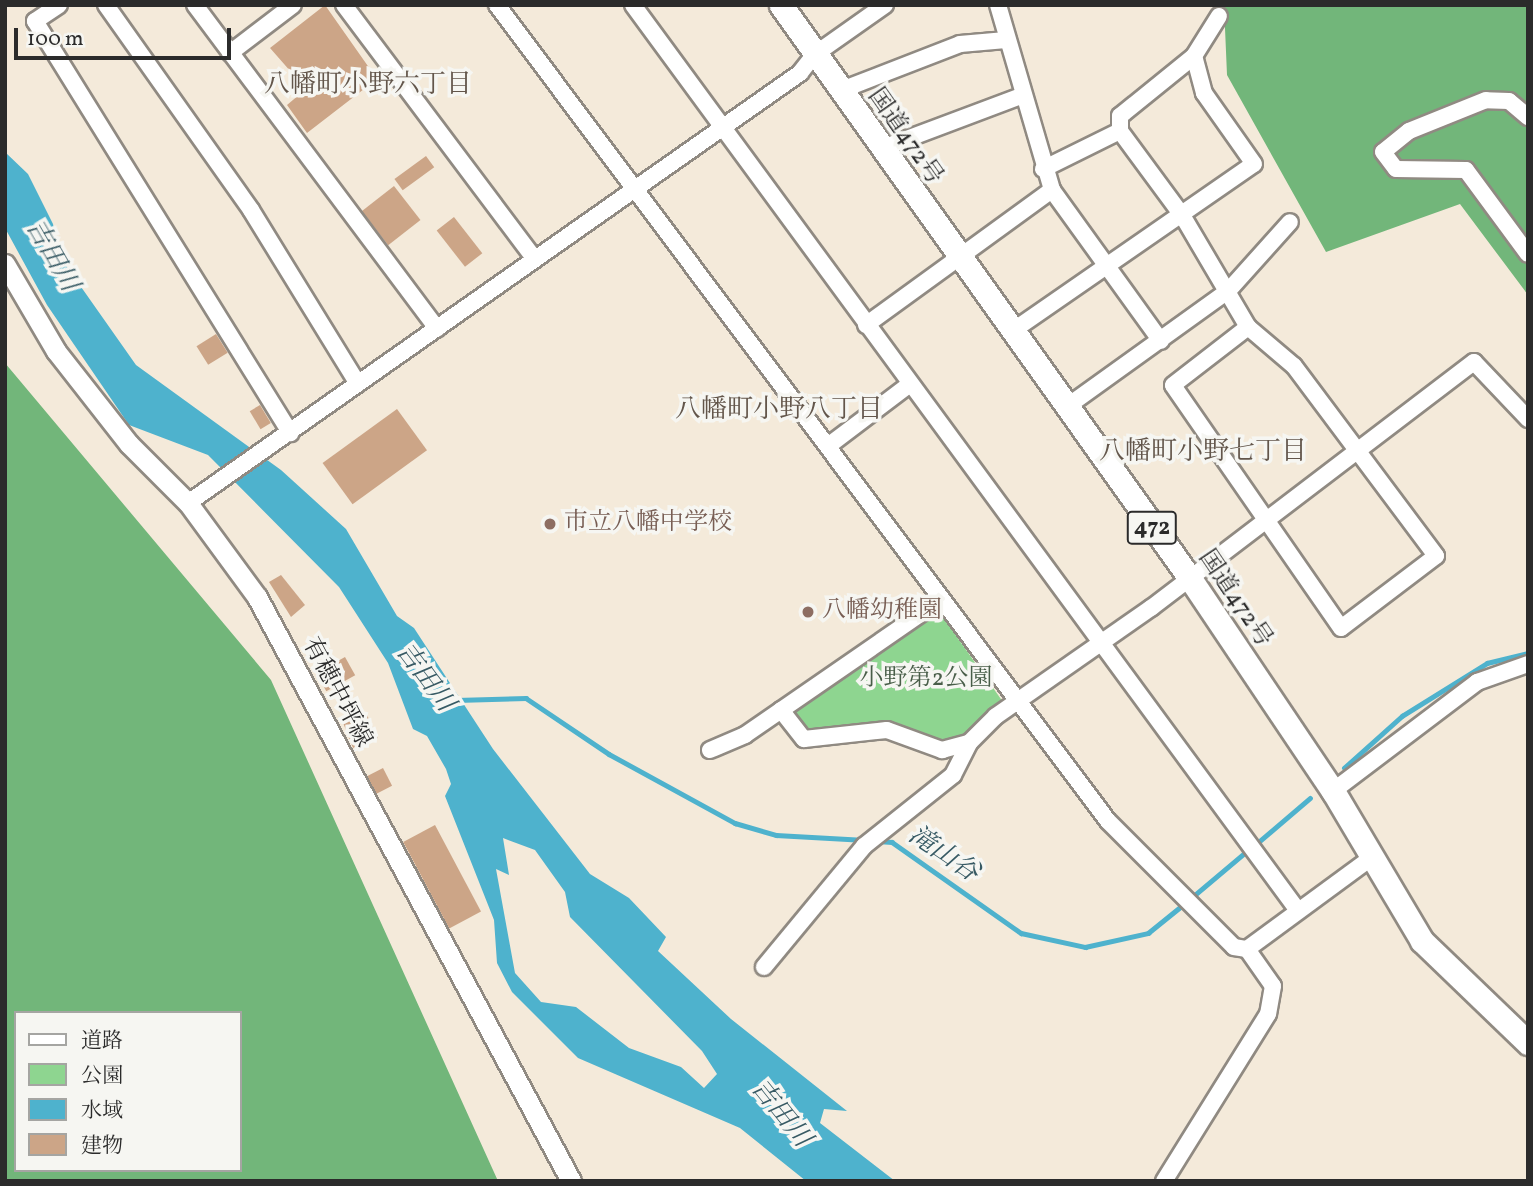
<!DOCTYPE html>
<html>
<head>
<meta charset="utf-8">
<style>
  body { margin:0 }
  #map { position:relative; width:1533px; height:1186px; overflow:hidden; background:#f4eada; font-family:Vollkorn,"Noto Serif JP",serif }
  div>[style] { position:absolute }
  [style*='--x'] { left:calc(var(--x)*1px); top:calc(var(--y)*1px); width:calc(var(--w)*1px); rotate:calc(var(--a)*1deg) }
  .green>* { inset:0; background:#8ed590 }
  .forest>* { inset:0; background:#72b67a }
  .water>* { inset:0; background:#4eb2cd }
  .stream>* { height:4.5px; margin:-2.25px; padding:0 2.25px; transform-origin:2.25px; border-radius:2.25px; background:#4eb2cd }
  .building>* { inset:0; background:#cca587; transform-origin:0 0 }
  .roads { filter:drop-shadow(2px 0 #908a82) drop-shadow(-2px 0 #908a82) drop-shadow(0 2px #908a82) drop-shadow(0 -2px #908a82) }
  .minor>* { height:16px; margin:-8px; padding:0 8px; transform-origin:8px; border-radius:8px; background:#fff }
  .major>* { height:19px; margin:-9.5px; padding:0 9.5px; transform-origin:9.5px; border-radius:9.5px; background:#fff }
  .highway>* { height:23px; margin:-11.5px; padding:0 11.5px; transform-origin:11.5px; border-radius:11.5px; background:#fff }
  .dots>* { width:19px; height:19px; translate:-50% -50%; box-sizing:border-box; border:4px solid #f6f6f2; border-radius:50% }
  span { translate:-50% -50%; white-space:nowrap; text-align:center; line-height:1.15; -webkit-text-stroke:7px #f6f6f2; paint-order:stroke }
  .shield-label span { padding:2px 5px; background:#f6f6f2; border:2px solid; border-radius:5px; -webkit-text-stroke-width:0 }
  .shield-label { font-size:23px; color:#2b2b2b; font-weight:700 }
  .street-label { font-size:24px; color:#2b2b2b }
  .education-label { font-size:24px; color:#785e54 }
  .left { translate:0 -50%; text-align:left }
  .park-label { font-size:24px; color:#495e49 }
  .neighbourhood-label { font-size:26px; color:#63564b }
  .water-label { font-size:26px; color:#375a64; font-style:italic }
  .frame { position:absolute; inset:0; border:7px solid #2b2b2b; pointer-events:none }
  .legend { position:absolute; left:14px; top:1011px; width:228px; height:161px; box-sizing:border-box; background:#f6f6f2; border:2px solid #a5a5a2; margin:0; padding:9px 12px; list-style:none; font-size:21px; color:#2b2b2b }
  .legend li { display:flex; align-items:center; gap:14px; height:35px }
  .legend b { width:35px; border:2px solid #a5a5a2 }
  .scale { position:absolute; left:14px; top:28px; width:217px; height:32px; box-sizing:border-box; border:4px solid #2b2b2b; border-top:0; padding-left:9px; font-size:21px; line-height:24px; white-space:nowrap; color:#2b2b2b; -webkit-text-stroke:5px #f6f6f2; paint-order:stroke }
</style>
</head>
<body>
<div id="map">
  <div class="green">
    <i style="clip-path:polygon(940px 613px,1003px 702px,968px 734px,947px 742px,896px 723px,807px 732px,790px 712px)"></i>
  </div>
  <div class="forest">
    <i style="clip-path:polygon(1224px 5px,1528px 5px,1528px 295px,1460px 204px,1326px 252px,1227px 75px)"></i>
    <i style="clip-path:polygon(evenodd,5px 363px,271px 680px,498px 1181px,5px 1181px,5px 363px,16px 1013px,240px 1013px,240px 1170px,16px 1170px,16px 1013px)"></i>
  </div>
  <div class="water">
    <i style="clip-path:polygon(evenodd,5px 152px,28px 174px,53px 224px,60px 257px,136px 365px,281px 470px,346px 529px,397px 616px,414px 628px,493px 749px,590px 874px,629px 898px,666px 937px,658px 951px,731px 1019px,847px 1111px,824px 1109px,820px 1123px,895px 1181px,806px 1181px,740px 1128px,578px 1058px,512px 992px,497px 963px,494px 920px,445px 796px,451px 784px,446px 769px,427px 736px,413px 729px,388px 663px,339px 587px,208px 455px,129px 425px,47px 305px,5px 228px,5px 152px,503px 838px,535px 850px,565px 892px,570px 917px,702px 1051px,717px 1074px,704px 1088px,681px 1067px,629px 1048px,576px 1007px,541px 1002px,515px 973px,496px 869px,509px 875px,503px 838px)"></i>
  </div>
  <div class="stream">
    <i style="--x:456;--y:700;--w:70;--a:-1.6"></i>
    <i style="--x:526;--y:698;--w:100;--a:34"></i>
    <i style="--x:609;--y:754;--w:144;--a:28.7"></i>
    <i style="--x:735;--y:823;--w:43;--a:16.3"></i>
    <i style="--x:776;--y:835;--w:89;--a:3.2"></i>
    <i style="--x:1344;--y:768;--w:78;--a:-41.9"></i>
    <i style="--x:1402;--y:716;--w:100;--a:-31.9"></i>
    <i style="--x:1487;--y:663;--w:42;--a:-13.7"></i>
    <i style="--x:877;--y:841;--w:15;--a:4"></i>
    <i style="--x:892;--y:842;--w:158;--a:35.2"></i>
    <i style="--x:1021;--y:933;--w:66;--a:12.3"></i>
    <i style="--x:1085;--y:947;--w:65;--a:-12.5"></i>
    <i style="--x:1148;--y:933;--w:46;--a:-38.9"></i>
    <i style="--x:1255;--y:845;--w:72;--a:-40.5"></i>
    <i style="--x:1190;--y:899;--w:76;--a:-40.2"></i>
  </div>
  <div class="building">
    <i style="clip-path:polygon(325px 5px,377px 79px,307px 133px,287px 105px,306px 89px,270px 48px)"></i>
    <i style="left:426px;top:156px;width:14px;height:39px;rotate:54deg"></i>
    <i style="left:394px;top:186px;width:43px;height:41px;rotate:52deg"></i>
    <i style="left:454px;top:217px;width:46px;height:22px;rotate:52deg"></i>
    <i style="left:216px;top:334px;width:22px;height:23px;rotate:58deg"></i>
    <i style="left:260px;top:405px;width:21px;height:12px;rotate:59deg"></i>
    <i style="left:397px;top:409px;width:51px;height:92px;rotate:54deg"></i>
    <i style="clip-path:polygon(281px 575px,305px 605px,291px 617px,269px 582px)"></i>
    <i style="left:345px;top:657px;width:21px;height:33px;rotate:61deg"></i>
    <i style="clip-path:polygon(366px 713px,378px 738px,353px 748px,342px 720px)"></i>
    <i style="left:383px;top:768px;width:20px;height:18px;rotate:63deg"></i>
    <i style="left:435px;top:825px;width:98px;height:36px;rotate:62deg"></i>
  </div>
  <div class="roads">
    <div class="minor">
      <i style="--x:59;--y:5;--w:29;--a:146"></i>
      <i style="--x:35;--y:21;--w:485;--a:58.2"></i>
      <i style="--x:106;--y:5;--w:251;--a:54.7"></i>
      <i style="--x:251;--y:210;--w:204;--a:58.4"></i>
      <i style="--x:195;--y:5;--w:404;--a:53.2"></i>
      <i style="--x:344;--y:5;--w:318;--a:53.1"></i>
      <i style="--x:497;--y:5;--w:1019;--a:53.18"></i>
      <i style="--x:1108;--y:821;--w:178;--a:45"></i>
      <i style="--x:1234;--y:947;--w:13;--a:9"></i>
      <i style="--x:1247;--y:949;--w:45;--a:54.9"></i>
      <i style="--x:1273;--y:986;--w:28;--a:100"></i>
      <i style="--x:1268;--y:1014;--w:197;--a:121.9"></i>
      <i style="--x:633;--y:5;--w:1120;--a:53.71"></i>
      <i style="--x:998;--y:5;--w:193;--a:73.7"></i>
      <i style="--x:1052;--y:190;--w:186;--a:54.2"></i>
      <i style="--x:230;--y:53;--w:79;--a:-37.3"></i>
      <i style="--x:839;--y:91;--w:130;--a:-21.2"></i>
      <i style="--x:960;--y:44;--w:46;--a:-5"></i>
      <i style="--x:1528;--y:117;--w:25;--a:-140"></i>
      <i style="--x:1509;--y:101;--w:23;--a:-178"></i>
      <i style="--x:1486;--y:100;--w:83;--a:158.1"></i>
      <i style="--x:1409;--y:131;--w:33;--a:141"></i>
      <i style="--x:1383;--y:152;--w:21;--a:53"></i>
      <i style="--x:1396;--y:169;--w:70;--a:0.8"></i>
      <i style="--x:1466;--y:170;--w:104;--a:53.6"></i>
      <i style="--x:1120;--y:131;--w:104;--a:53.6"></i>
      <i style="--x:1182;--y:215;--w:130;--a:59.5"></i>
      <i style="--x:1248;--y:327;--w:60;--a:40.3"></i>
      <i style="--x:1294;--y:366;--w:237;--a:53.2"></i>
      <i style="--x:1436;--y:556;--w:119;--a:142.8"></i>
      <i style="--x:1341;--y:628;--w:295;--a:-124.7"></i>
      <i style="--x:1173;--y:385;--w:95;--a:-37.7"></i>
      <i style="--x:880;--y:149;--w:151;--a:-20.6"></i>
      <i style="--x:1043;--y:169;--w:86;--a:-26.3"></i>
      <i style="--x:1120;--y:131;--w:15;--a:-90"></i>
      <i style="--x:1120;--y:116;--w:95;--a:-39"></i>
      <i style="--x:866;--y:325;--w:230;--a:-36"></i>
      <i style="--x:1011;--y:332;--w:295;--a:-34.7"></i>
      <i style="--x:1254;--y:164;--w:87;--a:-125.2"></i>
      <i style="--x:1204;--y:93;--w:38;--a:-105"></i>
      <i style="--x:1194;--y:56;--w:47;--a:-58"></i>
      <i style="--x:1065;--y:408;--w:202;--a:-35.7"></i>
      <i style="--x:1229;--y:290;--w:91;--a:-48.1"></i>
      <i style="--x:828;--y:446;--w:103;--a:-37.1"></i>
      <i style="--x:188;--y:503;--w:748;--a:-35.09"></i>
      <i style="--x:800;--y:73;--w:23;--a:-52"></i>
      <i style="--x:814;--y:55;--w:87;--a:-35.2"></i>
      <i style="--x:781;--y:710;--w:37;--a:52"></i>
      <i style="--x:804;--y:739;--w:83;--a:-6.2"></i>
      <i style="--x:887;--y:730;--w:59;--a:20"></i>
      <i style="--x:942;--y:750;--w:28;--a:-15"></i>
      <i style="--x:710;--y:750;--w:38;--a:-23"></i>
      <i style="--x:745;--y:735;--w:239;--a:-34.6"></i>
      <i style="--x:1333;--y:791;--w:181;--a:-37.1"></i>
      <i style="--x:1477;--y:682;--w:54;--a:-19.4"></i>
      <i style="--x:1247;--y:949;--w:154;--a:-36.3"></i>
      <i style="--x:764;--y:967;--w:157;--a:-50.4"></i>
      <i style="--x:864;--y:846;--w:114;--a:-38.6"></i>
      <i style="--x:953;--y:775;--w:36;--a:-63"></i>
      <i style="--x:969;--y:743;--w:38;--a:-45"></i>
      <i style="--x:996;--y:716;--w:189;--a:-34.9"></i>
      <i style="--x:1151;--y:608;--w:406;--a:-37.3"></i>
      <i style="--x:1474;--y:362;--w:79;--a:46.5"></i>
    </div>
    <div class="major">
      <i style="--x:5;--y:264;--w:101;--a:59.6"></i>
      <i style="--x:56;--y:351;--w:118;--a:51.9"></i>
      <i style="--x:129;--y:444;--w:83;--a:45"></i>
      <i style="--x:188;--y:503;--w:117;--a:53.7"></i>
      <i style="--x:257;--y:597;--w:663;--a:61.73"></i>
    </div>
    <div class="highway">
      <i style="--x:781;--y:5;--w:703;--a:54.5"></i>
      <i style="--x:1189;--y:577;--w:258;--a:56.1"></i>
      <i style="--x:1333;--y:791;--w:174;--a:59.3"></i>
      <i style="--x:1422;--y:941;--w:147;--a:43.9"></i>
    </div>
  </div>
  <div class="dots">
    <i style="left:550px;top:524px;background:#8d6e63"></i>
    <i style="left:808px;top:612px;background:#8d6e63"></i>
  </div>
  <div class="shield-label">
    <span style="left:1152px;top:528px">472</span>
  </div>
  <div class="street-label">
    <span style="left:904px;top:137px;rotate:55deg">国道472号</span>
    <span style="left:1234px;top:599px;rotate:56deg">国道472号</span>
    <span style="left:336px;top:693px;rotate:62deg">有穂中坪線</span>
  </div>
  <div class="education-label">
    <span class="left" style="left:564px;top:524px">市立八幡中学校</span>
    <span class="left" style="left:822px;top:612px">八幡幼稚園</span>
  </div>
  <div class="park-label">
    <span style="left:926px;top:680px">小野第2公園</span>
  </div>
  <div class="neighbourhood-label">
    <span style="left:368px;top:86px">八幡町小野六丁目</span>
    <span style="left:779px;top:411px">八幡町小野八丁目</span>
    <span style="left:1203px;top:453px">八幡町小野七丁目</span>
  </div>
  <div class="water-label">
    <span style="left:51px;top:256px;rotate:60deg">吉田川</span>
    <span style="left:424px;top:678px;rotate:53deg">吉田川</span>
    <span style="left:943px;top:855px;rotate:34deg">滝山谷</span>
    <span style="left:780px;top:1114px;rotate:51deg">吉田川</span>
  </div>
  <div class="frame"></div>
  <ul class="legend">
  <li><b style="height:9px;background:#fff"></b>道路</li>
  <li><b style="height:19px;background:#8ed590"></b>公園</li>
  <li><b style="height:19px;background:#4eb2cd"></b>水域</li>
  <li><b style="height:19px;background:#cca587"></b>建物</li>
  </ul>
  <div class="scale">100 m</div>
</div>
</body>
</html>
